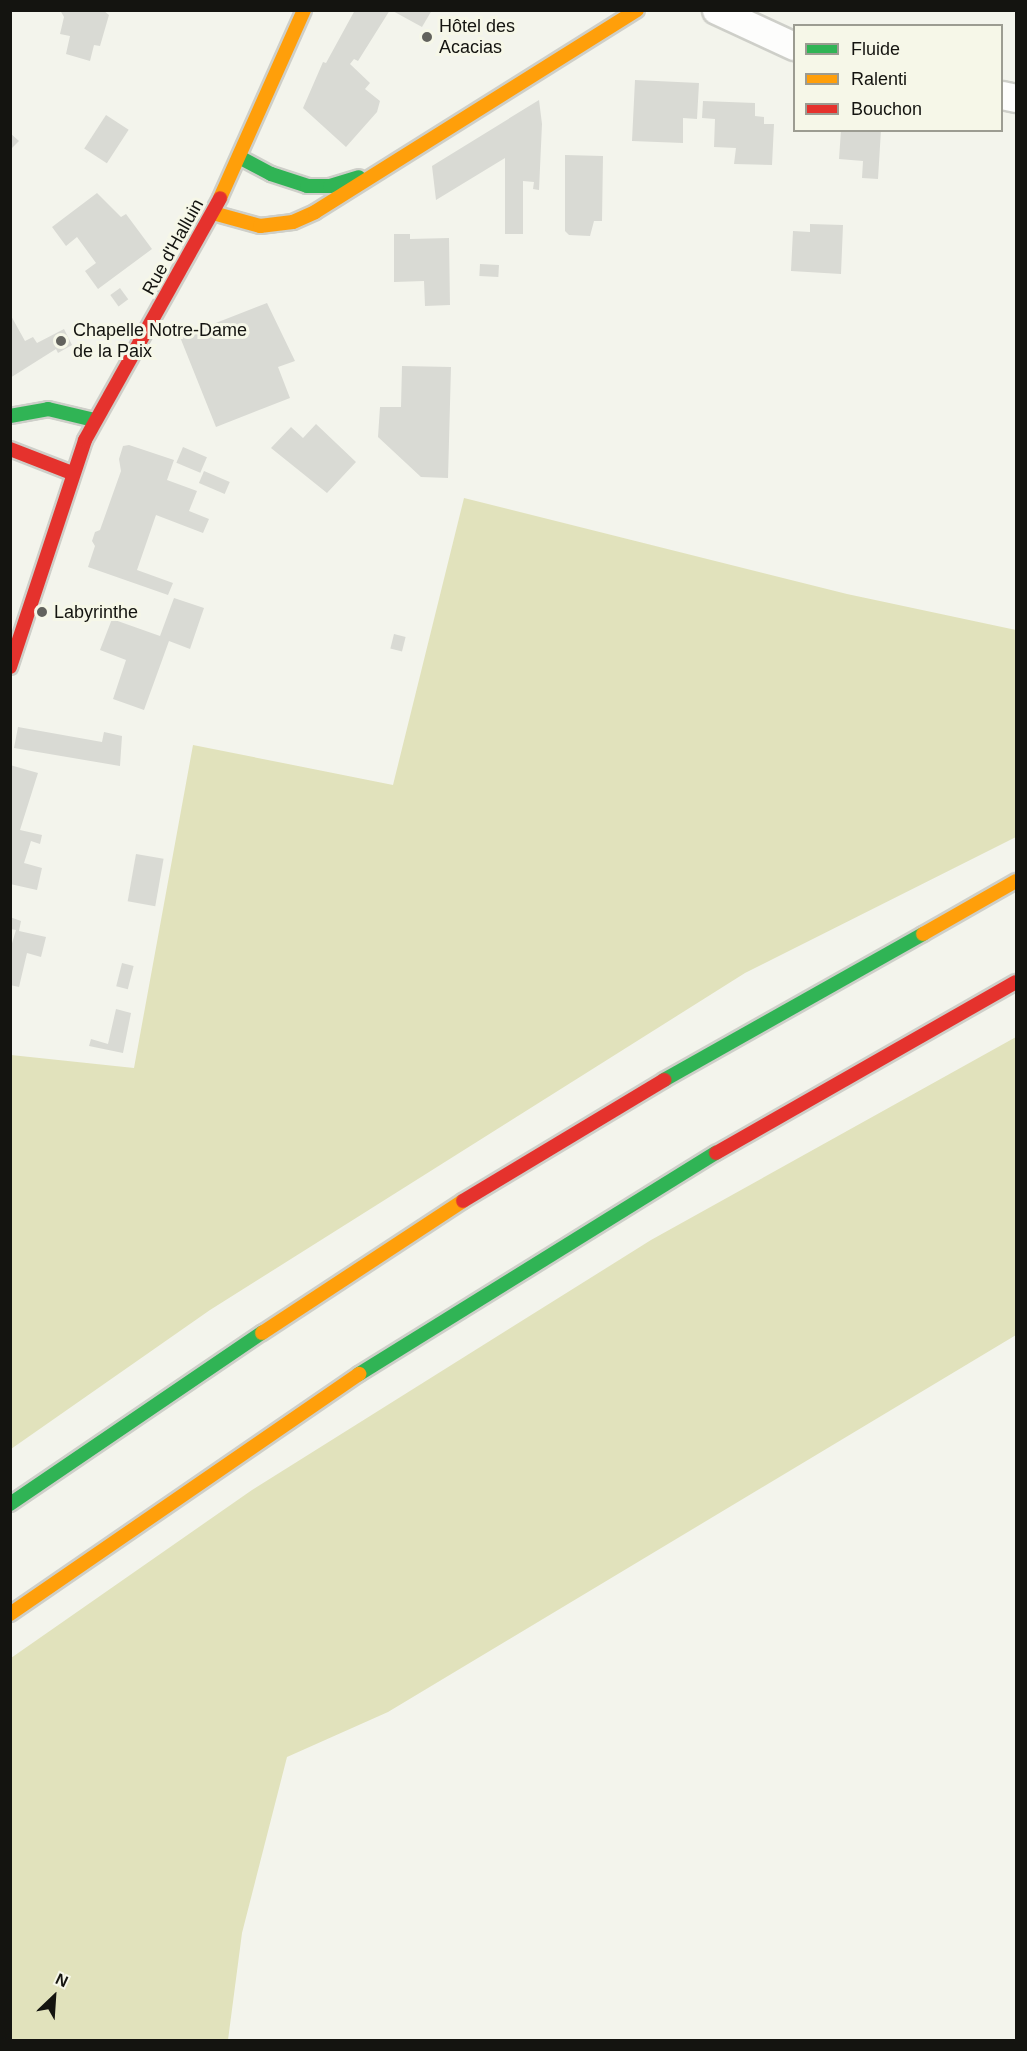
<!DOCTYPE html>
<html>
<head>
<meta charset="utf-8">
<style>
  body { margin:0 }
  #map { position:relative; width:1027px; height:2051px; overflow:hidden; background:#f3f4ec; font-family:Arial,sans-serif }
  div>[style] { position:absolute }
  [style*='--x'] { left:calc(var(--x)*1px); top:calc(var(--y)*1px); width:calc(var(--w)*1px); rotate:calc(var(--a)*1deg) }
  .green>* { inset:0; background:#e1e2bc }
  .building>* { inset:0; background:#d9dad4; transform-origin:0 0 }
  .roads { filter:drop-shadow(2px 0 #cecfc9) drop-shadow(-2px 0 #cecfc9) drop-shadow(0 2px #cecfc9) drop-shadow(0 -2px #cecfc9) }
  .street>* { height:27px; margin:-13.5px; padding:0 13.5px; transform-origin:13.5px; border-radius:13.5px; background:#fdfdfc }
  .fast>* { height:14px; margin:-7px; padding:0 7px; transform-origin:7px; border-radius:7px; background:#30b455 }
  .slow>* { height:14px; margin:-7px; padding:0 7px; transform-origin:7px; border-radius:7px; background:#ff9f0a }
  .jam>* { height:14px; margin:-7px; padding:0 7px; transform-origin:7px; border-radius:7px; background:#e5322d }
  .dots>* { width:16px; height:16px; translate:-50% -50%; box-sizing:border-box; border:3px solid #f6f7e8; border-radius:50% }
  span { translate:-50% -50%; white-space:nowrap; text-align:center; line-height:1.15; -webkit-text-stroke:6px #f6f7e8; paint-order:stroke }
  .poi-label { font-size:18px; color:#141410 }
  .left { translate:0 -50%; text-align:left }
  .street-label { font-size:18px; color:#141410 }
  .frame { position:absolute; inset:0; border:12px solid #141410; pointer-events:none }
  .legend { position:absolute; left:793px; top:24px; width:210px; height:108px; box-sizing:border-box; background:#f6f7e8; border:2px solid #9c9c92; margin:0; padding:8px 10px; list-style:none; font-size:18px; color:#141410 }
  .legend li { display:flex; align-items:center; gap:12px; height:30px }
  .legend b { width:30px; border:2px solid #9c9c92 }
  .north { position:absolute; left:24px; top:1967px; width:60px; height:60px; -webkit-text-stroke:4px #f6f7e8; paint-order:stroke; rotate:25deg; font-size:16px; font-weight:700; line-height:24px; text-align:center; color:#141410 }
  .north::after { content:''; display:block; margin:auto; width:21px; height:27px; background:#141410; clip-path:polygon(50% 0,100% 100%,50% 72%,0 100%) }
</style>
</head>
<body>
<div id="map">
  <div class="green">
    <i style="clip-path:polygon(464px 498px,847px 594px,1016px 630px,1016px 837px,745px 973px,210px 1310px,11px 1449px,11px 1055px,134px 1068px,193px 745px,393px 785px)"></i>
    <i style="clip-path:polygon(1016px 1037px,1016px 1335px,388px 1712px,287px 1757px,242px 1933px,228px 2040px,11px 2040px,11px 1658px,252px 1490px,651px 1240px)"></i>
  </div>
  <div class="building">
    <i style="clip-path:polygon(60px 10px,103px 10px,109px 15px,100px 46px,94px 45px,90px 61px,66px 54px,70px 36px,60px 34px,64px 17px)"></i>
    <i style="clip-path:polygon(355px 10px,390px 10px,358px 61px,354px 59px,350px 64px,370px 83px,365px 89px,380px 101px,377px 112px,346px 147px,303px 108px,323px 62px,326px 63px)"></i>
    <i style="clip-path:polygon(391px 10px,432px 10px,422px 27px)"></i>
    <i style="clip-path:polygon(635px 80px,699px 83px,697px 119px,683px 118px,683px 143px,632px 141px)"></i>
    <i style="clip-path:polygon(539px 100px,542px 124px,539px 190px,533px 189px,534px 182px,523px 181px,523px 234px,505px 234px,505px 158px,436px 200px,432px 166px)"></i>
    <i style="clip-path:polygon(703px 101px,755px 103px,755px 116px,764px 117px,764px 124px,774px 124px,772px 165px,734px 164px,736px 148px,714px 147px,715px 119px,702px 118px)"></i>
    <i style="left:106px;top:115px;width:27px;height:40px;rotate:33deg"></i>
    <i style="clip-path:polygon(841px 130px,881px 130px,878px 179px,862px 178px,863px 161px,839px 159px)"></i>
    <i style="clip-path:polygon(10px 133px,19px 141px,10px 150px)"></i>
    <i style="clip-path:polygon(565px 155px,603px 156px,602px 221px,594px 221px,590px 236px,569px 235px,565px 231px)"></i>
    <i style="clip-path:polygon(97px 193px,121px 217px,126px 214px,152px 249px,98px 289px,85px 271px,96px 263px,77px 237px,66px 246px,52px 227px)"></i>
    <i style="clip-path:polygon(810px 224px,843px 225px,841px 274px,791px 271px,793px 231px,810px 232px)"></i>
    <i style="clip-path:polygon(394px 234px,410px 234px,410px 239px,449px 238px,450px 305px,425px 306px,424px 281px,394px 282px)"></i>
    <i style="left:480px;top:264px;width:19px;height:12px;rotate:3deg"></i>
    <i style="left:120px;top:288px;width:14px;height:12px;rotate:54deg"></i>
    <i style="clip-path:polygon(267px 303px,295px 361px,278px 367px,290px 398px,216px 427px,180px 337px)"></i>
    <i style="clip-path:polygon(10px 314px,25px 341px,33px 337px,37px 343px,64px 329px,72px 345px,58px 353px,56px 349px,10px 378px)"></i>
    <i style="clip-path:polygon(402px 366px,451px 367px,448px 478px,421px 477px,378px 437px,380px 407px,401px 407px)"></i>
    <i style="clip-path:polygon(316px 424px,356px 462px,327px 493px,271px 448px,291px 427px,303px 438px)"></i>
    <i style="clip-path:polygon(129px 445px,174px 460px,167px 480px,197px 491px,189px 511px,209px 519px,203px 533px,156px 515px,137px 570px,173px 583px,168px 595px,88px 567px,95px 546px,92px 541px,95px 532px,100px 530px,121px 471px,119px 459px,123px 446px)"></i>
    <i style="left:183px;top:447px;width:26px;height:17px;rotate:23deg"></i>
    <i style="left:204px;top:471px;width:28px;height:13px;rotate:23deg"></i>
    <i style="clip-path:polygon(174px 598px,204px 608px,190px 649px,169px 641px,144px 710px,113px 699px,126px 660px,100px 650px,112px 619px,160px 636px)"></i>
    <i style="left:394px;top:634px;width:12px;height:15px;rotate:14deg"></i>
    <i style="clip-path:polygon(18px 727px,102px 742px,104px 732px,122px 736px,120px 766px,14px 748px)"></i>
    <i style="clip-path:polygon(10px 765px,38px 773px,20px 830px,42px 835px,40px 844px,31px 841px,24px 863px,42px 868px,37px 890px,10px 884px)"></i>
    <i style="left:136px;top:854px;width:28px;height:48px;rotate:10deg"></i>
    <i style="clip-path:polygon(10px 917px,21px 921px,19px 931px,46px 937px,41px 957px,27px 953px,19px 987px,10px 985px,10px 950px,16px 930px,10px 929px)"></i>
    <i style="left:122px;top:963px;width:12px;height:24px;rotate:14deg"></i>
    <i style="clip-path:polygon(116px 1009px,131px 1013px,123px 1053px,89px 1046px,91px 1039px,108px 1044px)"></i>
  </div>
  <div class="roads">
    <div class="street">
      <i style="--x:716;--y:10;--w:86;--a:24.8"></i>
      <i style="--x:1002;--y:95;--w:14;--a:12"></i>
    </div>
    <div class="fast">
      <i style="--x:239;--y:157;--w:36;--a:28"></i>
      <i style="--x:271;--y:174;--w:38;--a:18"></i>
      <i style="--x:307;--y:186;--w:23;--a:0"></i>
      <i style="--x:330;--y:186;--w:30;--a:-17"></i>
      <i style="--x:10;--y:416;--w:39;--a:-10"></i>
      <i style="--x:48;--y:409;--w:47;--a:13.4"></i>
      <i style="--x:664;--y:1080;--w:297;--a:-29.4"></i>
      <i style="--x:359;--y:1374;--w:420;--a:-31.8"></i>
      <i style="--x:10;--y:1504;--w:305;--a:-34.2"></i>
    </div>
    <div class="slow">
      <i style="--x:220;--y:198;--w:206;--a:-65.9"></i>
      <i style="--x:213;--y:213;--w:49;--a:15.5"></i>
      <i style="--x:260;--y:226;--w:33;--a:-7"></i>
      <i style="--x:293;--y:222;--w:24;--a:-24"></i>
      <i style="--x:315;--y:212;--w:380;--a:-32.1"></i>
      <i style="--x:923;--y:934;--w:107;--a:-29.7"></i>
      <i style="--x:262;--y:1333;--w:240;--a:-33.3"></i>
      <i style="--x:10;--y:1614;--w:424;--a:-34.5"></i>
    </div>
    <div class="jam">
      <i style="--x:10;--y:449;--w:66;--a:21.2"></i>
      <i style="--x:10;--y:667;--w:239;--a:-71.7"></i>
      <i style="--x:85;--y:440;--w:277;--a:-60.8"></i>
      <i style="--x:716;--y:1153;--w:345;--a:-29.7"></i>
      <i style="--x:463;--y:1201;--w:235;--a:-31"></i>
    </div>
  </div>
  <div class="dots">
    <i style="left:427px;top:37px;background:#62625d"></i>
    <i style="left:61px;top:341px;background:#62625d"></i>
    <i style="left:42px;top:612px;background:#62625d"></i>
  </div>
  <div class="poi-label">
    <span class="left" style="left:439px;top:37px">Hôtel des<br>Acacias</span>
    <span class="left" style="left:73px;top:341px">Chapelle Notre-Dame<br>de la Paix</span>
    <span class="left" style="left:54px;top:612px">Labyrinthe</span>
  </div>
  <div class="street-label">
    <span style="left:173px;top:247px;rotate:-61deg">Rue d'Halluin</span>
  </div>
  <div class="frame"></div>
  <ul class="legend">
  <li><b style="height:8px;background:#30b455"></b>Fluide</li>
  <li><b style="height:8px;background:#ff9f0a"></b>Ralenti</li>
  <li><b style="height:8px;background:#e5322d"></b>Bouchon</li>
  </ul>
  <div class="north">N</div>
</div>
</body>
</html>
